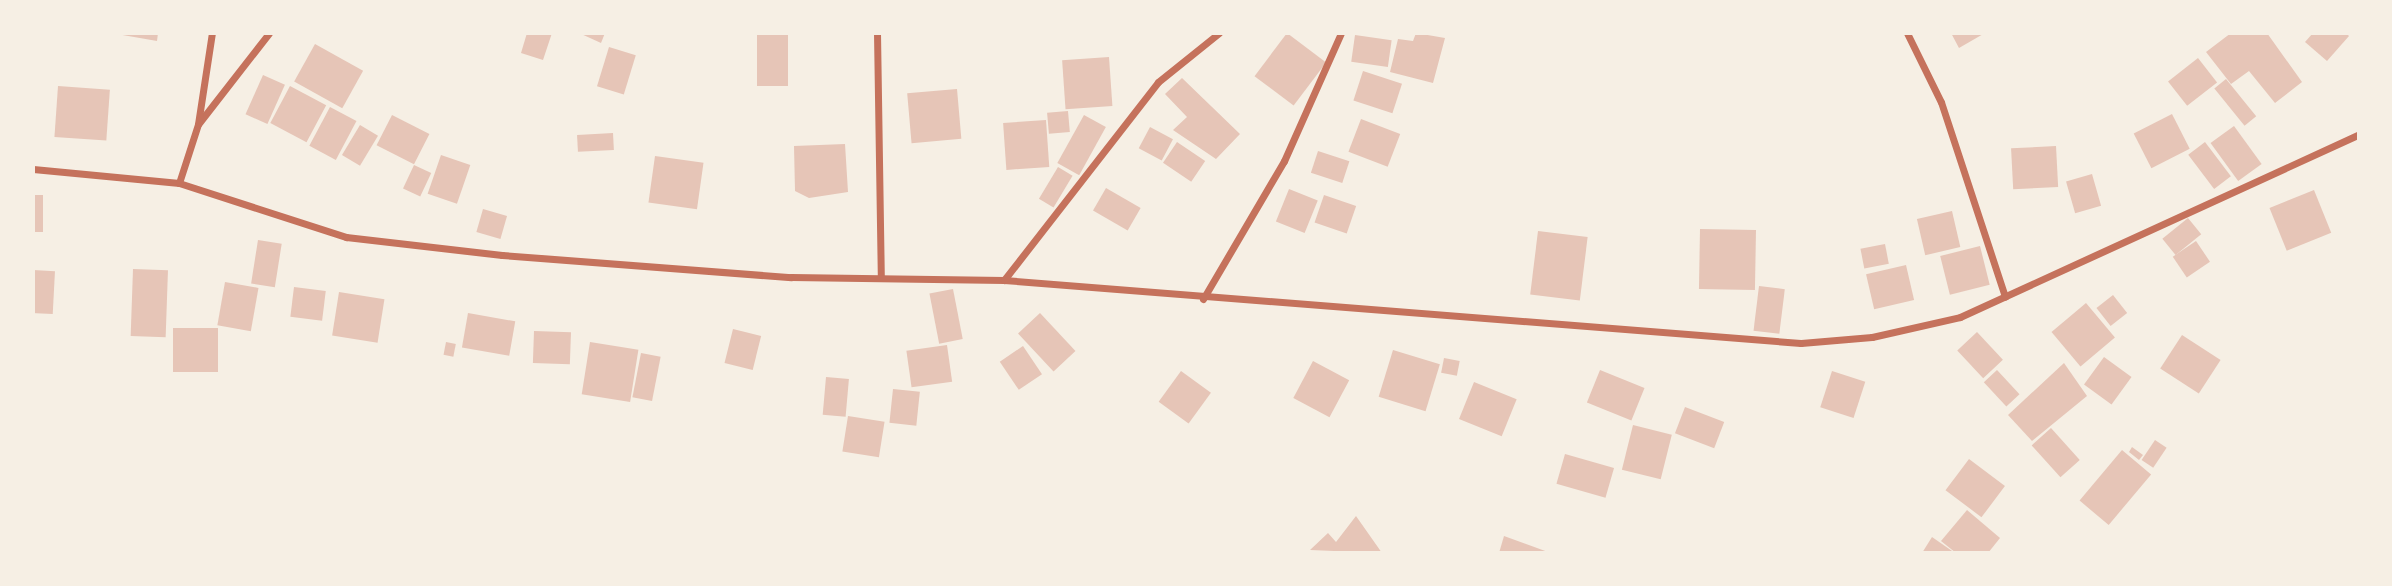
<!DOCTYPE html>
<html>
<head>
<meta charset="utf-8">
<style>
  body { margin:0 }
  #map { position:relative; width:2392px; height:586px; overflow:hidden; background:#f6efe4; font-family:"Libre Baskerville",serif }
  div>[style] { position:absolute }
  [style*='--x'] { left:calc(var(--x)*1px); top:calc(var(--y)*1px); width:calc(var(--w)*1px); rotate:calc(var(--a)*1deg) }
  .building>* { inset:0; background:#e6c5b7; transform-origin:0 0 }
  .minor>* { height:7px; margin:-3.5px; padding:0 3.5px; transform-origin:3.5px; border-radius:3.5px; background:#c5725c }
  span { translate:-50% -50%; white-space:nowrap; text-align:center; line-height:1.15; -webkit-text-stroke:5px #f6efe4; paint-order:stroke }
  .frame { position:absolute; inset:0; border:35px solid #f6efe4; pointer-events:none }
</style>
</head>
<body>
<div id="map">
  <div class="building">
    <i style="clip-path:polygon(111px 33px,158px 33px,157px 41px)"></i>
    <i style="clip-path:polygon(527px 33px,552px 33px,543px 60px,521px 53px)"></i>
    <i style="clip-path:polygon(579px 33px,605px 33px,601px 43px)"></i>
    <i style="left:757px;top:33px;width:31px;height:53px"></i>
    <i style="left:1287px;top:33px;width:49px;height:54px;rotate:37deg"></i>
    <i style="clip-path:polygon(1416px 33px,1445px 38px,1433px 83px,1390px 72px,1398px 39px,1413px 41px)"></i>
    <i style="clip-path:polygon(1951px 33px,1985px 33px,1959px 48px)"></i>
    <i style="clip-path:polygon(2231px 33px,2267px 33px,2302px 82px,2275px 103px,2249px 71px,2231px 84px,2206px 52px)"></i>
    <i style="clip-path:polygon(2313px 33px,2346px 33px,2349px 36px,2327px 61px,2305px 42px)"></i>
    <i style="left:1355px;top:35px;width:37px;height:27px;rotate:8deg"></i>
    <i style="left:315px;top:44px;width:55px;height:43px;rotate:29deg"></i>
    <i style="left:609px;top:47px;width:28px;height:41px;rotate:17deg"></i>
    <i style="left:1109px;top:57px;width:49px;height:47px;rotate:86deg"></i>
    <i style="left:2198px;top:58px;width:31px;height:38px;rotate:52deg"></i>
    <i style="left:1363px;top:71px;width:41px;height:31px;rotate:18deg"></i>
    <i style="left:263px;top:75px;width:24px;height:43px;rotate:24deg"></i>
    <i style="clip-path:polygon(1182px 78px,1240px 134px,1216px 159px,1173px 130px,1187px 117px,1165px 94px)"></i>
    <i style="left:2226px;top:79px;width:48px;height:15px;rotate:51deg"></i>
    <i style="left:58px;top:86px;width:52px;height:51px;rotate:4deg"></i>
    <i style="left:290px;top:86px;width:41px;height:42px;rotate:28deg"></i>
    <i style="left:957px;top:89px;width:50px;height:50px;rotate:85deg"></i>
    <i style="left:330px;top:107px;width:30px;height:44px;rotate:28deg"></i>
    <i style="left:1068px;top:111px;width:21px;height:21px;rotate:85deg"></i>
    <i style="left:2172px;top:114px;width:39px;height:43px;rotate:63deg"></i>
    <i style="left:392px;top:115px;width:42px;height:34px;rotate:27deg"></i>
    <i style="left:1084px;top:115px;width:25px;height:55px;rotate:29deg"></i>
    <i style="left:1361px;top:119px;width:42px;height:35px;rotate:21deg"></i>
    <i style="left:1046px;top:120px;width:47px;height:43px;rotate:86deg"></i>
    <i style="left:360px;top:125px;width:21px;height:35px;rotate:31deg"></i>
    <i style="left:2234px;top:126px;width:47px;height:29px;rotate:54deg"></i>
    <i style="left:1150px;top:127px;width:26px;height:24px;rotate:28deg"></i>
    <i style="left:613px;top:133px;width:17px;height:36px;rotate:87deg"></i>
    <i style="left:1177px;top:142px;width:34px;height:25px;rotate:34deg"></i>
    <i style="left:2205px;top:142px;width:43px;height:21px;rotate:53deg"></i>
    <i style="clip-path:polygon(845px 144px,848px 192px,809px 198px,795px 191px,794px 146px)"></i>
    <i style="left:2056px;top:146px;width:41px;height:45px;rotate:87deg"></i>
    <i style="left:1318px;top:151px;width:33px;height:23px;rotate:18deg"></i>
    <i style="left:441px;top:155px;width:31px;height:41px;rotate:19deg"></i>
    <i style="left:655px;top:156px;width:49px;height:47px;rotate:8deg"></i>
    <i style="left:414px;top:165px;width:19px;height:26px;rotate:25deg"></i>
    <i style="left:1058px;top:167px;width:17px;height:37px;rotate:31deg"></i>
    <i style="left:2092px;top:174px;width:33px;height:27px;rotate:74deg"></i>
    <i style="left:1106px;top:188px;width:40px;height:26px;rotate:30deg"></i>
    <i style="left:1289px;top:189px;width:31px;height:35px;rotate:22deg"></i>
    <i style="left:2314px;top:190px;width:46px;height:48px;rotate:68deg"></i>
    <i style="left:33px;top:195px;width:10px;height:37px"></i>
    <i style="left:1324px;top:195px;width:34px;height:29px;rotate:19deg"></i>
    <i style="left:483px;top:209px;width:25px;height:24px;rotate:16deg"></i>
    <i style="left:1952px;top:211px;width:37px;height:36px;rotate:77deg"></i>
    <i style="left:2188px;top:218px;width:21px;height:33px;rotate:51deg"></i>
    <i style="left:1700px;top:229px;width:56px;height:60px;rotate:1deg"></i>
    <i style="left:1538px;top:231px;width:50px;height:64px;rotate:7deg"></i>
    <i style="left:258px;top:240px;width:24px;height:44px;rotate:9deg"></i>
    <i style="left:2196px;top:241px;width:25px;height:28px;rotate:56deg"></i>
    <i style="left:1885px;top:244px;width:20px;height:25px;rotate:79deg"></i>
    <i style="left:1980px;top:246px;width:40px;height:41px;rotate:76deg"></i>
    <i style="left:1906px;top:265px;width:36px;height:41px;rotate:77deg"></i>
    <i style="left:133px;top:269px;width:35px;height:67px;rotate:2deg"></i>
    <i style="left:33px;top:270px;width:22px;height:43px;rotate:3deg"></i>
    <i style="left:225px;top:282px;width:34px;height:44px;rotate:10deg"></i>
    <i style="left:1759px;top:286px;width:26px;height:45px;rotate:7deg"></i>
    <i style="left:294px;top:287px;width:32px;height:30px;rotate:7deg"></i>
    <i style="left:953px;top:289px;width:51px;height:24px;rotate:79deg"></i>
    <i style="left:339px;top:292px;width:46px;height:44px;rotate:9deg"></i>
    <i style="left:2113px;top:295px;width:23px;height:21px;rotate:52deg"></i>
    <i style="left:2086px;top:303px;width:45px;height:45px;rotate:50deg"></i>
    <i style="left:468px;top:313px;width:48px;height:35px;rotate:10deg"></i>
    <i style="left:1040px;top:313px;width:52px;height:30px;rotate:47deg"></i>
    <i style="left:173px;top:328px;width:45px;height:44px"></i>
    <i style="left:733px;top:329px;width:29px;height:35px;rotate:14deg"></i>
    <i style="left:534px;top:331px;width:37px;height:32px;rotate:2deg"></i>
    <i style="left:1977px;top:332px;width:38px;height:27px;rotate:47deg"></i>
    <i style="left:2182px;top:335px;width:46px;height:40px;rotate:33deg"></i>
    <i style="left:446px;top:342px;width:10px;height:13px;rotate:11deg"></i>
    <i style="left:590px;top:342px;width:49px;height:53px;rotate:9deg"></i>
    <i style="left:947px;top:345px;width:37px;height:41px;rotate:82deg"></i>
    <i style="left:1023px;top:346px;width:34px;height:28px;rotate:56deg"></i>
    <i style="left:1393px;top:350px;width:49px;height:49px;rotate:17deg"></i>
    <i style="left:641px;top:353px;width:20px;height:45px;rotate:11deg"></i>
    <i style="left:2104px;top:357px;width:34px;height:34px;rotate:36deg"></i>
    <i style="left:1444px;top:358px;width:16px;height:15px;rotate:11deg"></i>
    <i style="left:1313px;top:361px;width:41px;height:42px;rotate:28deg"></i>
    <i style="clip-path:polygon(2064px 363px,2087px 396px,2032px 441px,2008px 415px)"></i>
    <i style="left:1600px;top:370px;width:48px;height:35px;rotate:22deg"></i>
    <i style="left:1997px;top:370px;width:33px;height:18px;rotate:47deg"></i>
    <i style="left:1181px;top:371px;width:37px;height:38px;rotate:36deg"></i>
    <i style="left:1832px;top:371px;width:35px;height:38px;rotate:18deg"></i>
    <i style="left:826px;top:377px;width:23px;height:38px;rotate:5deg"></i>
    <i style="left:1474px;top:382px;width:46px;height:40px;rotate:22deg"></i>
    <i style="left:893px;top:389px;width:27px;height:34px;rotate:6deg"></i>
    <i style="left:1685px;top:407px;width:42px;height:28px;rotate:21deg"></i>
    <i style="left:848px;top:416px;width:37px;height:36px;rotate:9deg"></i>
    <i style="left:1633px;top:425px;width:40px;height:46px;rotate:14deg"></i>
    <i style="left:2051px;top:428px;width:43px;height:26px;rotate:48deg"></i>
    <i style="left:2155px;top:440px;width:14px;height:24px;rotate:34deg"></i>
    <i style="clip-path:polygon(2132px 447px,2143px 455px,2139px 460px,2129px 452px)"></i>
    <i style="left:2122px;top:450px;width:38px;height:66px;rotate:40deg"></i>
    <i style="left:1565px;top:454px;width:51px;height:31px;rotate:16deg"></i>
    <i style="left:1969px;top:459px;width:45px;height:39px;rotate:37deg"></i>
    <i style="clip-path:polygon(1967px 510px,2000px 538px,1988px 553px,1956px 553px,1941px 541px)"></i>
    <i style="clip-path:polygon(1356px 516px,1382px 553px,1310px 550px,1328px 533px,1336px 542px)"></i>
    <i style="clip-path:polygon(1504px 536px,1548px 552px,1548px 553px,1499px 553px)"></i>
    <i style="clip-path:polygon(1932px 537px,1955px 553px,1922px 553px)"></i>
  </div>
  <div class="minor">
    <i style="--x:877;--y:33;--w:245;--a:89.1"></i>
    <i style="--x:1907;--y:33;--w:77;--a:63.8"></i>
    <i style="--x:1941;--y:102;--w:205;--a:71.8"></i>
    <i style="--x:199;--y:123;--w:114;--a:-52.1"></i>
    <i style="--x:33;--y:169;--w:147;--a:5.5"></i>
    <i style="--x:179;--y:183;--w:176;--a:17.9"></i>
    <i style="--x:346;--y:237;--w:157;--a:6.6"></i>
    <i style="--x:502;--y:255;--w:290;--a:4.4"></i>
    <i style="--x:791;--y:277;--w:213;--a:0.8"></i>
    <i style="--x:1004;--y:280;--w:799;--a:4.52"></i>
    <i style="--x:1801;--y:343;--w:71;--a:-4.8"></i>
    <i style="--x:1872;--y:337;--w:90;--a:-12.8"></i>
    <i style="--x:1960;--y:317;--w:439;--a:-24.6"></i>
    <i style="--x:179;--y:183;--w:62;--a:-72.1"></i>
    <i style="--x:198;--y:124;--w:92;--a:-81.3"></i>
    <i style="--x:1004;--y:280;--w:251;--a:-52.1"></i>
    <i style="--x:1158;--y:82;--w:78;--a:-38.8"></i>
    <i style="--x:1203;--y:299;--w:160;--a:-59.6"></i>
    <i style="--x:1284;--y:161;--w:140;--a:-66"></i>
  </div>
  <div class="frame"></div>
</div>
</body>
</html>
